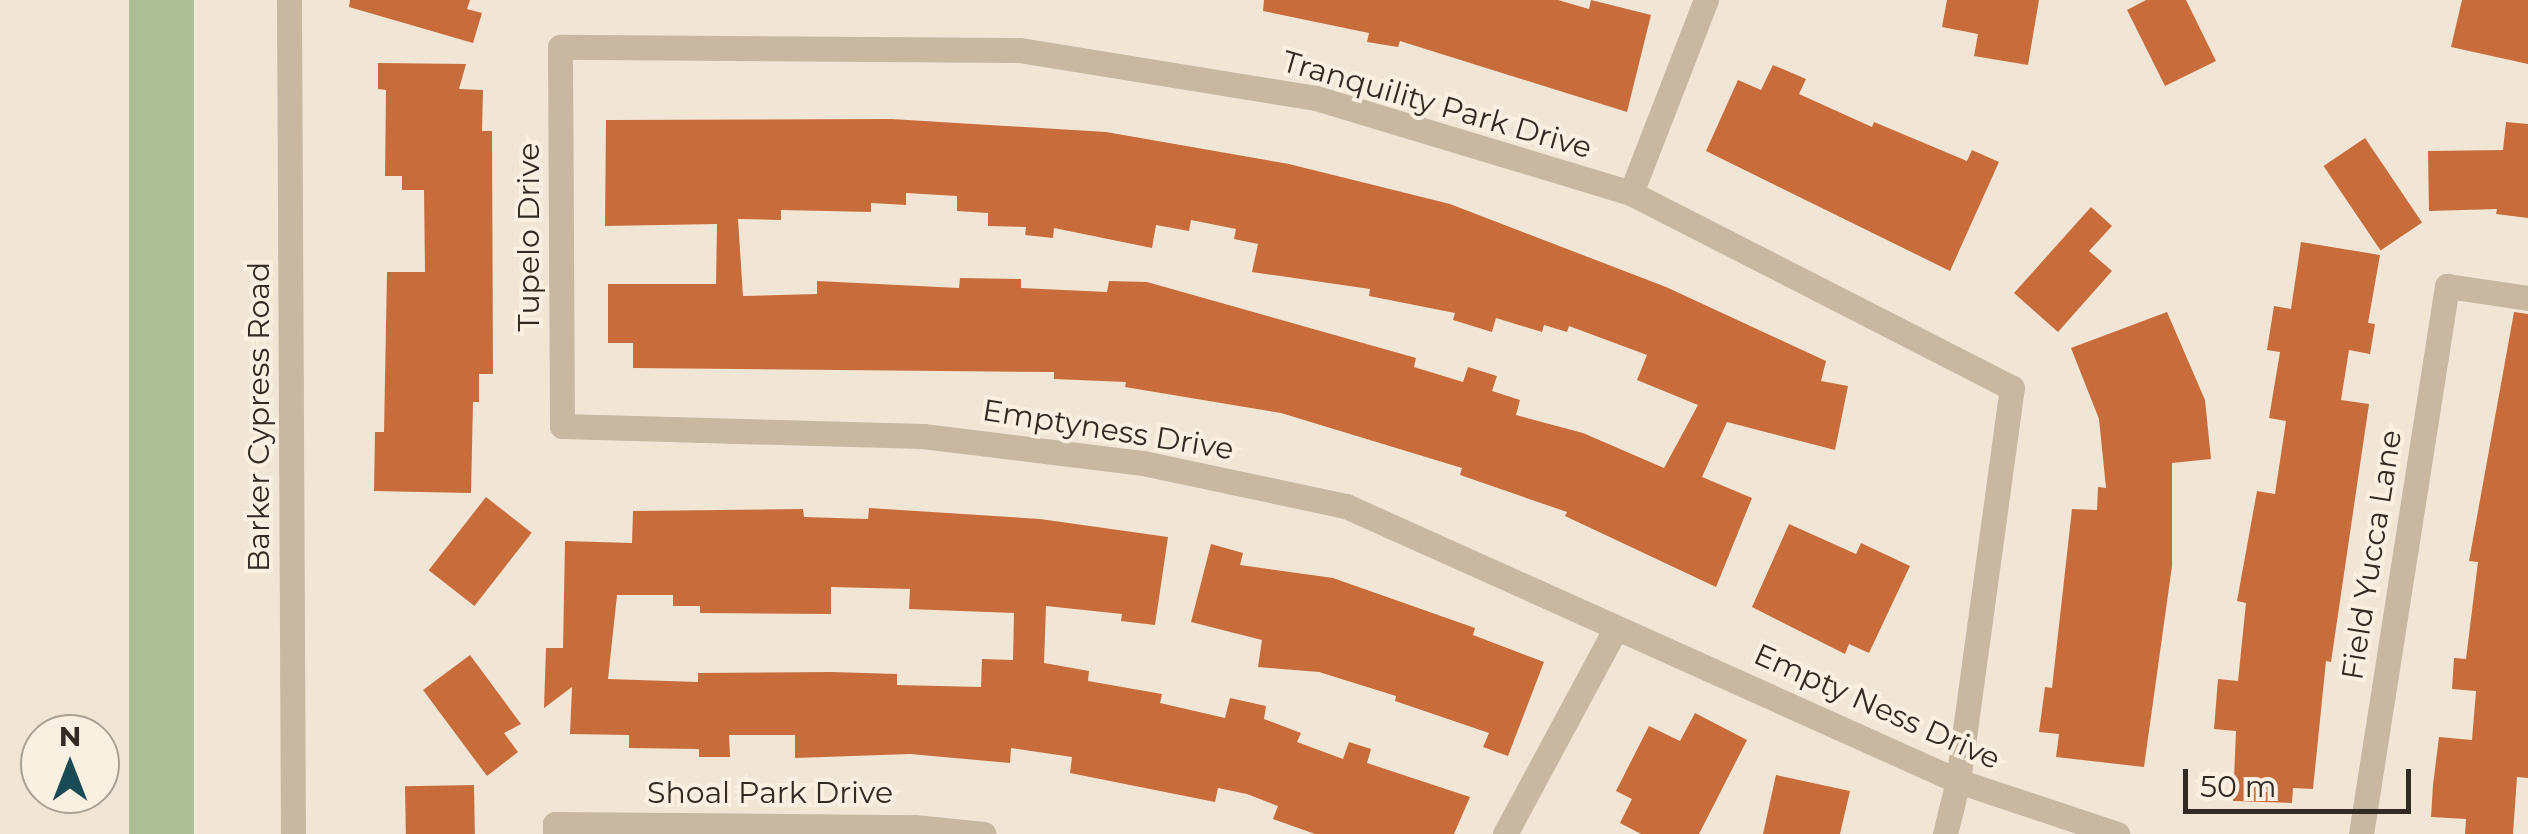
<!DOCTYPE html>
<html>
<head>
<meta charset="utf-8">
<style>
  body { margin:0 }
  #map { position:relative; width:2528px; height:834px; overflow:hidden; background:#f1e6d5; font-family:Montserrat,sans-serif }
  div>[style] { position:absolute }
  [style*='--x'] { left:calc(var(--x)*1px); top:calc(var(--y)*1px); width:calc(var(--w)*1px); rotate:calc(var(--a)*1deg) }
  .green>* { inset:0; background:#adbf95; transform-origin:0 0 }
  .building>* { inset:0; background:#c86c3c; transform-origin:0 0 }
  .minor>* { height:25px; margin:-12.5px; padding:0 12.5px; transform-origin:12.5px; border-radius:12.5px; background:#c8b7a1 }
  .tertiary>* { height:25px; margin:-12.5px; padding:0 12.5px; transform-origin:12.5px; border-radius:12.5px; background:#c8b7a1 }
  span { translate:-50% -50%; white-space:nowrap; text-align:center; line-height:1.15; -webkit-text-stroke:8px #f9f0e1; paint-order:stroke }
  .street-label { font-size:30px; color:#332a24 }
  .north { position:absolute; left:20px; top:714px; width:100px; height:100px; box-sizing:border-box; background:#f9f0e1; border:2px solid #aaa195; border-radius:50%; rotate:0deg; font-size:28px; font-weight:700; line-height:40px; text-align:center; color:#332a24 }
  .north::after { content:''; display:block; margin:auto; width:35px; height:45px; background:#1a4a54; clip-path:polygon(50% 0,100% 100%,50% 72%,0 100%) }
  .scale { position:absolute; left:2183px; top:769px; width:228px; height:45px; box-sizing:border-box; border:5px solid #332a24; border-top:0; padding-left:12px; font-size:30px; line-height:35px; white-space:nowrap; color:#332a24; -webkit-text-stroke:8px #f9f0e1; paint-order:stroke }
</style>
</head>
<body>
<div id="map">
  <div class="green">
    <i style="left:129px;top:0;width:65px;height:834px"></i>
  </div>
  <div class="building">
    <i style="clip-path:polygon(350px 0,470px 0,467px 9px,482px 13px,473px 43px,349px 7px)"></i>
    <i style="clip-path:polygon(1264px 0,1558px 0,1589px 9px,1591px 0,1651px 15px,1627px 112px,1400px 41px,1398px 47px,1367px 42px,1369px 33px,1263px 11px)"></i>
    <i style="clip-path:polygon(1947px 0,2039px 0,2028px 65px,1974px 56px,1978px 34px,1942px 27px)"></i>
    <i style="clip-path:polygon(2146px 0,2186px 0,2216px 61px,2165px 86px,2127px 10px)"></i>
    <i style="clip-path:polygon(2462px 0,2528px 0,2528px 64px,2451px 47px)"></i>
    <i style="clip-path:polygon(378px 63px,466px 64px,459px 89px,483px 90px,482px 131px,492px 131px,493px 374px,479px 374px,479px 402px,473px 402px,471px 493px,374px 491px,375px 432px,384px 432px,387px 272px,425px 272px,424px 190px,402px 190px,402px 176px,385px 176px,386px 90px,378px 89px)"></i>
    <i style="clip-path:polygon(1773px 65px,1806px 79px,1799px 94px,1872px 127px,1874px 122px,1967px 161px,1972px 150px,1999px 162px,1950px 271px,1706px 151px,1738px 80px,1761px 90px)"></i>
    <i style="clip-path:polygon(evenodd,606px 120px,891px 119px,1106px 132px,1289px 164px,1450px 204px,1666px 287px,1826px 361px,1821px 381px,1848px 386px,1835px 450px,1727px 422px,1702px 477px,1752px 498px,1716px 587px,1565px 516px,1567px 512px,1460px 475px,1462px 468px,1281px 413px,1125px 387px,1126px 382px,1054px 379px,1054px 372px,633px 368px,633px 343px,608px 343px,608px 284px,716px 284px,717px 224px,605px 226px,606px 120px,906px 193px,957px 196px,957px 211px,988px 213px,988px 226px,1026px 227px,1025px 235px,1053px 238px,1054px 228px,1152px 248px,1156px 225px,1189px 231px,1191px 220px,1236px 229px,1234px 239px,1258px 244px,1252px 272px,1370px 289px,1369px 296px,1455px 313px,1453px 320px,1492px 332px,1496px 318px,1542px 332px,1544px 325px,1567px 332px,1569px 326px,1647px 355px,1637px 380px,1698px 405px,1664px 468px,1583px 433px,1516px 415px,1520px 400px,1492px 391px,1497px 376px,1468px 367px,1463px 382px,1414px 367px,1416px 358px,1147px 282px,1109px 281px,1107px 292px,1021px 288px,1021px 279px,960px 278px,959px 288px,817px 281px,817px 294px,743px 296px,738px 219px,781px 220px,781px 210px,871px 212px,871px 203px,906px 205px,906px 193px)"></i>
    <i style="clip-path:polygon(2506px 122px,2528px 124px,2528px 218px,2496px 214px,2497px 209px,2429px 211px,2428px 151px,2503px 150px)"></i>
    <i style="left:2365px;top:138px;width:102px;height:50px;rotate:56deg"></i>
    <i style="clip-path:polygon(2091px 207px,2112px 226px,2089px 251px,2112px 271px,2058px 332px,2014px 293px)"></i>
    <i style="clip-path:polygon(2301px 242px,2380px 255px,2368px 323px,2375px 324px,2370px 354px,2349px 350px,2341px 400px,2369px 404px,2331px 662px,2326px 661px,2313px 789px,2293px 788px,2292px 803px,2233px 801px,2236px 731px,2214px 729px,2218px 679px,2238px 681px,2246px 603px,2237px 601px,2257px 491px,2275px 494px,2286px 421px,2269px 418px,2280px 352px,2267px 350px,2274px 306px,2291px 309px)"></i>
    <i style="clip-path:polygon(2167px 312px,2205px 400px,2211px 459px,2172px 463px,2172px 566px,2144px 767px,2056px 757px,2059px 734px,2039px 732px,2045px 687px,2052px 688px,2072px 509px,2097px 510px,2098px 487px,2106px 488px,2099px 419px,2071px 348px)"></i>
    <i style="clip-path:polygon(2514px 312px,2528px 314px,2528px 778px,2517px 777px,2513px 834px,2465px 834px,2466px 819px,2431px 817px,2433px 785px,2439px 737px,2472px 740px,2476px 691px,2452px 689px,2454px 658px,2466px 659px,2478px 562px,2469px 561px)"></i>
    <i style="left:486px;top:497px;width:58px;height:93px;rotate:38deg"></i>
    <i style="clip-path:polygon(evenodd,869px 508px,1040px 519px,1168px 537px,1155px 625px,1121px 621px,1122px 614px,1046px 606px,1044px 663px,1089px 671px,1088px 681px,1162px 694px,1160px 703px,1225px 718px,1230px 698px,1266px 706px,1264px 719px,1301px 733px,1297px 742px,1343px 759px,1349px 742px,1371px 749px,1367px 763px,1470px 797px,1454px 834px,1315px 834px,1273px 819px,1278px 806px,1247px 794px,1218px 788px,1215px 802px,1070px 773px,1072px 757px,1011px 748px,1010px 763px,910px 754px,795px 758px,795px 735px,729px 735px,730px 757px,699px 757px,699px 749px,629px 748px,629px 735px,570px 734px,572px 687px,544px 708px,546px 648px,563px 648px,565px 541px,632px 543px,633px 511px,803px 509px,804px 517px,868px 519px,869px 508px,831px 587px,910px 589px,909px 609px,1014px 613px,1013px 660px,982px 659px,981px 687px,897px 685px,897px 674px,832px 672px,698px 673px,698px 682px,608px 679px,617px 595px,673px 595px,673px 606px,700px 606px,700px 613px,831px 614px,831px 587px)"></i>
    <i style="clip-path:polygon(1789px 524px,1856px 554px,1861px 543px,1910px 566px,1869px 653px,1849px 644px,1845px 654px,1752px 607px)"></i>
    <i style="clip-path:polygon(1211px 544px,1243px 553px,1240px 565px,1333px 578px,1475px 628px,1473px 635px,1544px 662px,1508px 756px,1483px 747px,1489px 733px,1395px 701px,1396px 696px,1319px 672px,1258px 667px,1262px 640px,1191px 622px)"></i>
    <i style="clip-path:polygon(470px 655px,521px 724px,504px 733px,518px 752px,487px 776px,423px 690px)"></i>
    <i style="clip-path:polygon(1695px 713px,1747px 740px,1699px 834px,1641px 834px,1620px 823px,1632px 799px,1616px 791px,1649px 726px,1680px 741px)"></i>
    <i style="clip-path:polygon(1776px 775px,1850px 791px,1840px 834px,1763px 834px)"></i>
    <i style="left:474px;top:785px;width:49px;height:69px;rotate:89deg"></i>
  </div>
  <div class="minor">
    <i style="--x:1631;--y:193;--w:207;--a:-68.8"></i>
    <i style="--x:555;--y:834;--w:10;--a:-90"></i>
    <i style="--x:555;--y:824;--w:359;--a:0.5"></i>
    <i style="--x:914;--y:827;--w:70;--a:5.7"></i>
    <i style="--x:1505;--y:834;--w:234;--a:-61.7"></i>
    <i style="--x:1945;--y:834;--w:55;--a:-76.2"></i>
    <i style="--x:1958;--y:781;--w:397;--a:-82.2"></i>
    <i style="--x:2012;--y:388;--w:428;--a:-152.9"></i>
    <i style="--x:1631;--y:193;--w:329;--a:-163.2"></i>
    <i style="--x:1316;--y:98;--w:301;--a:-170.8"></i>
    <i style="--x:1019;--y:50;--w:459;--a:-179.6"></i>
    <i style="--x:560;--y:47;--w:379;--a:89.7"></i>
    <i style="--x:562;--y:426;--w:361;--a:1.6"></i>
    <i style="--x:923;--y:436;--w:222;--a:7"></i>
    <i style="--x:1143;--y:463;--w:208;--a:12"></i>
    <i style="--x:1346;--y:506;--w:671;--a:24.2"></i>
    <i style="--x:1958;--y:781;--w:168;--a:18.4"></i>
    <i style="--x:2361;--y:834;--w:555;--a:-81.08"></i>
    <i style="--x:2447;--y:286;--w:82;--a:8.4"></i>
  </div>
  <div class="tertiary">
    <i style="--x:289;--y:0;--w:834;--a:89.73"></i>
  </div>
  <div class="street-label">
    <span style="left:1437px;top:105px;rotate:16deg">Tranquility Park Drive</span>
    <span style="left:529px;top:237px;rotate:-90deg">Tupelo Drive</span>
    <span style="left:259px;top:417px;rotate:-90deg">Barker Cypress Road</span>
    <span style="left:1108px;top:430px;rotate:9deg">Emptyness Drive</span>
    <span style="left:2372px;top:555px;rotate:-81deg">Field Yucca Lane</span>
    <span style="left:1877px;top:707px;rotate:24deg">Empty Ness Drive</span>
    <span style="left:770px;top:793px">Shoal Park Drive</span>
  </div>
  <div class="north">N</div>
  <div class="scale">50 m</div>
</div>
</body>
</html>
